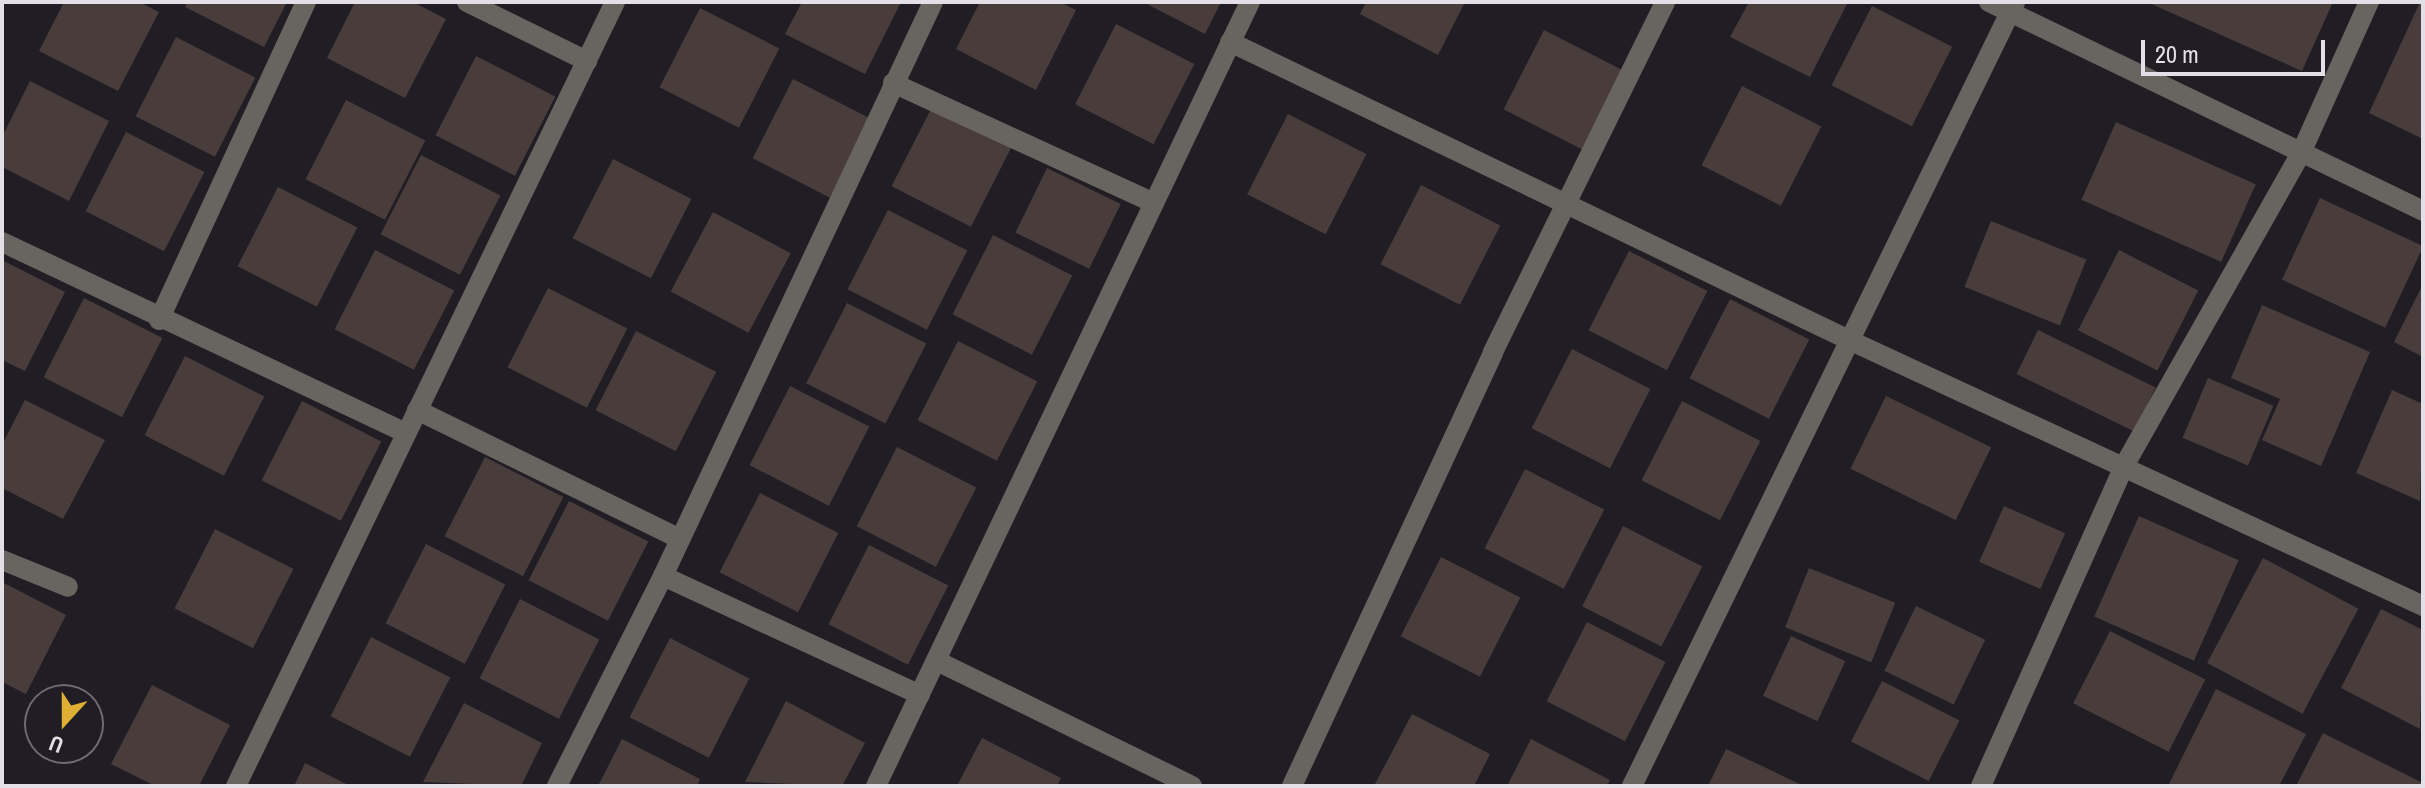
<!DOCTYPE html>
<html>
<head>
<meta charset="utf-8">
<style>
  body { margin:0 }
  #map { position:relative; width:2425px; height:788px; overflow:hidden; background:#201d25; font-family:"Archivo Narrow",sans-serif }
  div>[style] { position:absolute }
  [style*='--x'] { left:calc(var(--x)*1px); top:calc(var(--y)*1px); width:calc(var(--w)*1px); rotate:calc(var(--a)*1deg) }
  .building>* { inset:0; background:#493d3c; transform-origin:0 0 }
  .minor>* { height:20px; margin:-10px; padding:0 10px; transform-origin:10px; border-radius:10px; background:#686460 }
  span { translate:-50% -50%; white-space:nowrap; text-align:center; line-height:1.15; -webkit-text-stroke:6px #201d25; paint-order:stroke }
  .frame { position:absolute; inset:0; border:4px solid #e2e0e6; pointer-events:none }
  .north { position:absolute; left:24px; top:684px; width:80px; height:80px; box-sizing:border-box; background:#201d25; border:2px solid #6e6b72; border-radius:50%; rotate:201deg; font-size:22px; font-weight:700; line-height:32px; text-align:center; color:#e2e0e6 }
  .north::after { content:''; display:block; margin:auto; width:28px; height:36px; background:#dfb034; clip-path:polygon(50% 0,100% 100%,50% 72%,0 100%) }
  .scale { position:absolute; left:2141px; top:40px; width:184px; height:36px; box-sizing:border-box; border:4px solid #e2e0e6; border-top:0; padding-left:10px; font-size:24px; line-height:28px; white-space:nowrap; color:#e2e0e6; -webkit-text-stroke:6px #201d25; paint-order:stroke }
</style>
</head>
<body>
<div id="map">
  <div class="building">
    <i style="clip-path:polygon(64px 2px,139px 2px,159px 12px,118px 91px,39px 51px)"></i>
    <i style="clip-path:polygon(187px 2px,287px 2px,264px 47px,185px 7px)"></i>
    <i style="clip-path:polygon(355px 2px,413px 2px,446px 19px,405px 98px,327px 58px)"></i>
    <i style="clip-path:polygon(802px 2px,901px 2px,865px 74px,785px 34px)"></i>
    <i style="clip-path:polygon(980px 2px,1060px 2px,1076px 10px,1036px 90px,956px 49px)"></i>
    <i style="clip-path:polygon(1143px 2px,1221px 2px,1205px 34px)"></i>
    <i style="clip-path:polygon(1366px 2px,1465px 2px,1438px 55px,1360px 14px)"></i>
    <i style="clip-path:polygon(1749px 2px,1848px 2px,1810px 77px,1730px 37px)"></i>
    <i style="clip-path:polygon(2147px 2px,2333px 2px,2302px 71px)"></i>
    <i style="clip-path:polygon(2420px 2px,2423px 2px,2423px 139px,2369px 113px)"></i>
    <i style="left:1872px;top:6px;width:90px;height:89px;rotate:27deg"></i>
    <i style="left:700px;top:8px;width:89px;height:89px;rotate:27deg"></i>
    <i style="left:1116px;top:24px;width:88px;height:90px;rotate:27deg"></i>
    <i style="left:1544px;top:30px;width:89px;height:89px;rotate:27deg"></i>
    <i style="left:176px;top:37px;width:89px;height:89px;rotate:27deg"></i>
    <i style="left:476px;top:56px;width:89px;height:89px;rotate:27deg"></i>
    <i style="left:793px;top:79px;width:89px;height:89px;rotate:27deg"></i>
    <i style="clip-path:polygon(30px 81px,109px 121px,69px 201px,2px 167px,2px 137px)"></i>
    <i style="left:1742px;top:86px;width:89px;height:89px;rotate:27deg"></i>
    <i style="left:346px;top:100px;width:89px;height:89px;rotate:27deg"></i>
    <i style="left:932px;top:107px;width:89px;height:89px;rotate:27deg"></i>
    <i style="left:1288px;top:114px;width:88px;height:90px;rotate:27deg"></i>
    <i style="left:2116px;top:122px;width:153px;height:85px;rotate:24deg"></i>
    <i style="left:126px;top:132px;width:88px;height:89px;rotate:27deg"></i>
    <i style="left:421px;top:155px;width:89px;height:89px;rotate:27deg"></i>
    <i style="left:613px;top:159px;width:88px;height:89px;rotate:27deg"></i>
    <i style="left:1047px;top:168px;width:82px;height:72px;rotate:26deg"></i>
    <i style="left:1421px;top:185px;width:89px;height:89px;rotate:27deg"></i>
    <i style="left:278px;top:187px;width:89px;height:89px;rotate:27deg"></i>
    <i style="left:2320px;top:198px;width:114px;height:90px;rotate:25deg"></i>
    <i style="left:888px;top:210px;width:89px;height:89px;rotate:27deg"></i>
    <i style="left:713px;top:212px;width:88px;height:90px;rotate:28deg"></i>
    <i style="left:1991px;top:221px;width:103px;height:71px;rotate:22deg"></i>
    <i style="left:993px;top:235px;width:89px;height:89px;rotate:27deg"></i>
    <i style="left:375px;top:250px;width:89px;height:89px;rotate:27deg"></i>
    <i style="left:2119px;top:250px;width:89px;height:90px;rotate:27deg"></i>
    <i style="left:1629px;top:251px;width:88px;height:89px;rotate:27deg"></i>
    <i style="clip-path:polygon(2px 260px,65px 292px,25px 371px,2px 360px)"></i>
    <i style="clip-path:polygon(2423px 284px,2423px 357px,2394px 342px)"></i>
    <i style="left:548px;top:288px;width:89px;height:89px;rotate:27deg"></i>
    <i style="left:84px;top:298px;width:88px;height:89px;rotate:27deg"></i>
    <i style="left:1730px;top:299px;width:89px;height:89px;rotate:27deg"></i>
    <i style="left:847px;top:303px;width:89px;height:90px;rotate:27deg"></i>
    <i style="clip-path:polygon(2262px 305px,2370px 352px,2321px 466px,2262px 440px,2280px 399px,2231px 378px)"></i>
    <i style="left:2038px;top:330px;width:131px;height:49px;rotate:26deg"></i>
    <i style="left:636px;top:331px;width:90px;height:89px;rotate:27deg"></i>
    <i style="left:958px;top:341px;width:89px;height:89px;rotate:27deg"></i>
    <i style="left:1572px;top:349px;width:88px;height:89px;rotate:27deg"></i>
    <i style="left:185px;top:356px;width:89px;height:89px;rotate:27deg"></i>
    <i style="left:2208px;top:378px;width:71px;height:65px;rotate:23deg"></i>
    <i style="left:790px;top:386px;width:89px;height:89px;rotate:27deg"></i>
    <i style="clip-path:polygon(2392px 390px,2423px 404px,2420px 501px,2356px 473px)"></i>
    <i style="left:1886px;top:396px;width:117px;height:81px;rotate:26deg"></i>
    <i style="clip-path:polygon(25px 400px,105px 440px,63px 519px,2px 488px,2px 445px)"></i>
    <i style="left:302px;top:401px;width:89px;height:89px;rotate:27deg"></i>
    <i style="left:1682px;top:401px;width:88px;height:89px;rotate:27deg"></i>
    <i style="left:897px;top:447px;width:89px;height:89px;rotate:27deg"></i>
    <i style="left:485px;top:457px;width:88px;height:89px;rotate:27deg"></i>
    <i style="left:1525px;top:469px;width:89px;height:89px;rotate:27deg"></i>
    <i style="left:760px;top:493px;width:88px;height:89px;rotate:27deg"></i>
    <i style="left:569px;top:501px;width:89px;height:89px;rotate:27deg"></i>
    <i style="left:2004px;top:506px;width:67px;height:61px;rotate:24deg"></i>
    <i style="left:2139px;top:516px;width:109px;height:110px;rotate:24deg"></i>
    <i style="left:1623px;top:526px;width:89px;height:90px;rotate:27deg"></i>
    <i style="left:215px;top:529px;width:88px;height:89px;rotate:27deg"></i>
    <i style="left:426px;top:544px;width:89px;height:89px;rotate:27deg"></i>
    <i style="left:869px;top:545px;width:89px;height:89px;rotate:27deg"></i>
    <i style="left:1441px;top:557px;width:89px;height:89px;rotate:27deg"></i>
    <i style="left:2263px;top:558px;width:108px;height:119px;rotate:28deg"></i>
    <i style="left:1809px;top:568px;width:93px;height:64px;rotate:22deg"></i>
    <i style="clip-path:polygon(2px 582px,66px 615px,26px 694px,2px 682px)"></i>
    <i style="left:520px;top:599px;width:89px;height:89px;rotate:27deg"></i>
    <i style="left:1916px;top:606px;width:77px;height:72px;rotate:26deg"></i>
    <i style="clip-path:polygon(2381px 609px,2423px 630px,2420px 729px,2341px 688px)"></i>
    <i style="left:1587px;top:622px;width:88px;height:89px;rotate:27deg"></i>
    <i style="left:2110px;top:631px;width:107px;height:81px;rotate:27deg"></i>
    <i style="left:1791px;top:636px;width:60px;height:66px;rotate:25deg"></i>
    <i style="left:371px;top:637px;width:89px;height:89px;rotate:27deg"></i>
    <i style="left:670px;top:638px;width:89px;height:89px;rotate:27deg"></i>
    <i style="left:1882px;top:681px;width:87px;height:68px;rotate:27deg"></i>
    <i style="clip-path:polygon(152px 685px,230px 725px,199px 786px,155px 786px,111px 764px)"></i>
    <i style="clip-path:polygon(2216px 689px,2306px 734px,2279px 786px,2168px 786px)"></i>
    <i style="clip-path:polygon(786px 701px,865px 743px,842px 786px,745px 782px)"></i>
    <i style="clip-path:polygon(464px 703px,542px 743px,521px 786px,423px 782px)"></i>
    <i style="clip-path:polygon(1412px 714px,1490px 754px,1474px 786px,1374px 786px)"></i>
    <i style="clip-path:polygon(2323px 733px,2423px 783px,2423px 786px,2296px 786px)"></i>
    <i style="clip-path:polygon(982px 738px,1061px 778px,1057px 786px,957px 786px)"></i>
    <i style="clip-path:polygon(622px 739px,700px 779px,697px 786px,598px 786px)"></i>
    <i style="clip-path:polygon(1531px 739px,1610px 780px,1607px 786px,1507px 786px)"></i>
    <i style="clip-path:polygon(1726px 749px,1804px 786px,1708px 786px)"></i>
    <i style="clip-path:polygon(305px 763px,350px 786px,294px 786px)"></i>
  </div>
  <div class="minor">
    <i style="--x:467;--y:2;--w:134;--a:26.2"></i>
    <i style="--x:1989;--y:2;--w:482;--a:25.7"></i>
    <i style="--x:1230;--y:42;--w:687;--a:25.71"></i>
    <i style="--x:1849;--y:340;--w:633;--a:24.86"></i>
    <i style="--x:893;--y:83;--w:287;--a:24.7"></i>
    <i style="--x:2;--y:242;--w:445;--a:25.3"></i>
    <i style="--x:159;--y:320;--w:350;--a:-65.2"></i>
    <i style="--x:417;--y:410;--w:293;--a:26.1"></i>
    <i style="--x:2;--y:560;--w:71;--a:22.2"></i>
    <i style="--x:663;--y:576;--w:283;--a:24.8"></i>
    <i style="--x:937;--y:661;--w:284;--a:26.1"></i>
    <i style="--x:236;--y:786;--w:871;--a:-64.2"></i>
    <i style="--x:557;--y:786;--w:235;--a:-63.2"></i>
    <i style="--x:663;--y:576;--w:634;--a:-64.81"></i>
    <i style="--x:876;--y:786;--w:869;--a:-64.5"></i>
    <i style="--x:1292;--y:786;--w:478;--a:-65.1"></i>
    <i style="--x:1493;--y:352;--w:390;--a:-63.8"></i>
    <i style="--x:1632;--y:786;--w:873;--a:-63.96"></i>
    <i style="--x:1981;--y:786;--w:350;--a:-65.9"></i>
    <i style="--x:2124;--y:466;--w:360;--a:-60.5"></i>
    <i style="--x:2301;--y:153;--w:166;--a:-65.8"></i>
  </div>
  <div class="frame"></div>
  <div class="north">U</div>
  <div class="scale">20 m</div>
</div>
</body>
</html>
